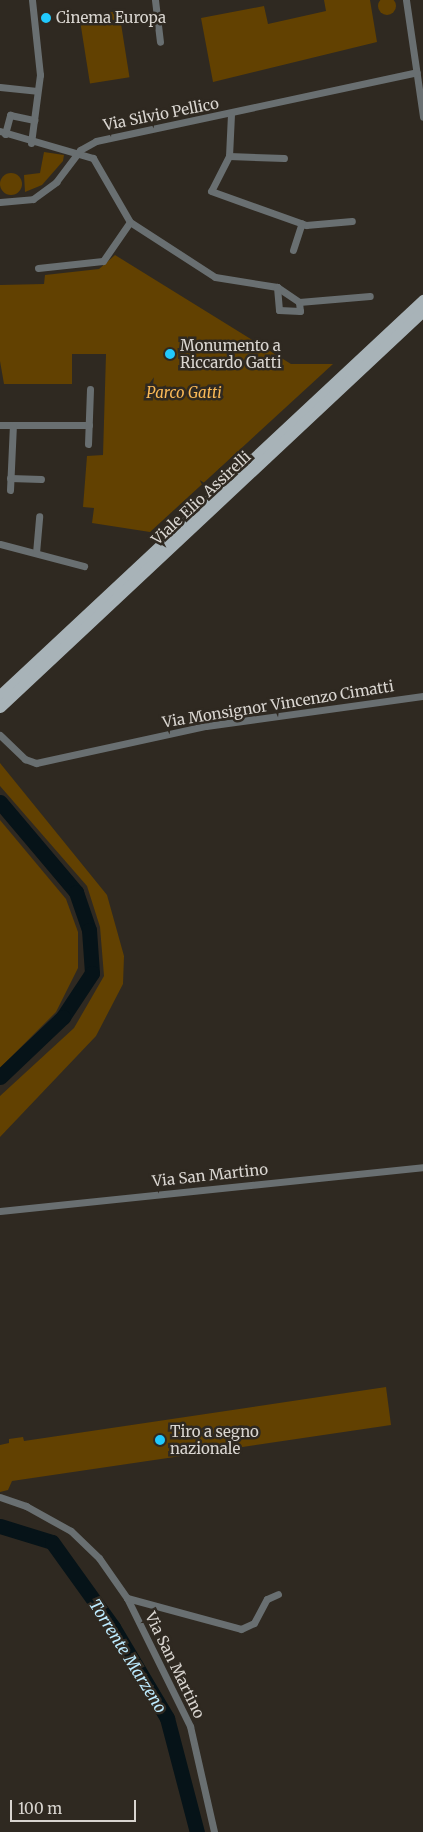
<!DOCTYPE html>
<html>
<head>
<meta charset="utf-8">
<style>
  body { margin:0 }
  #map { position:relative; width:423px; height:1832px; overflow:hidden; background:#2f2921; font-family:Merriweather,serif }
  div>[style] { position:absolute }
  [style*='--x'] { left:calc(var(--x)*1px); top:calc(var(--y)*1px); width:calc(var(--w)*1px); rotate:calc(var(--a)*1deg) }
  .green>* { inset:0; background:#624101; transform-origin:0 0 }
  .round { border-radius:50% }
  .river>* { height:15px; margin:-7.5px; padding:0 7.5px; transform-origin:7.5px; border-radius:7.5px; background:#061318 }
  .minor>* { height:7px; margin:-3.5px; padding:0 3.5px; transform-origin:3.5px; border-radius:3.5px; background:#696f71 }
  .primary>* { height:11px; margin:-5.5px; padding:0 5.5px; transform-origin:5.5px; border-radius:5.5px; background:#a8b3b8 }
  .dots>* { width:14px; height:14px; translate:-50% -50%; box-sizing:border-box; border:2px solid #2f2921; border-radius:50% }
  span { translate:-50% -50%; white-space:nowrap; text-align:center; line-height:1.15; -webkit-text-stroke:5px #2f2921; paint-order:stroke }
  .poi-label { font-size:15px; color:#d9d5d0 }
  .left { translate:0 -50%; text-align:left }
  .street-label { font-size:15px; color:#d9d5d0 }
  .park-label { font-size:15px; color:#fab957; font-style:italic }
  .water-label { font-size:16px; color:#bdebff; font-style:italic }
  .scale { position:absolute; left:10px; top:1800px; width:126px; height:22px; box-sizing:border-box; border:2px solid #d9d5d0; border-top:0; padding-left:6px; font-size:15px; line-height:18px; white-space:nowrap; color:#d9d5d0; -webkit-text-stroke:4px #2f2921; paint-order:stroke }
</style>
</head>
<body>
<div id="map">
  <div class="green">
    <i class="round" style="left:378px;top:-3px;width:18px;height:18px"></i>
    <i style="clip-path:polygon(324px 0,370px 0,377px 42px,213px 82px,201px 18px,264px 6px,268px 24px,326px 11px)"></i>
    <i style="left:119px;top:11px;width:67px;height:40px;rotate:81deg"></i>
    <i style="clip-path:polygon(44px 152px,64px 155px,63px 161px,42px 185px,25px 192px,24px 175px,40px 173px)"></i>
    <i class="round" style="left:0;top:173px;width:22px;height:22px"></i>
    <i style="clip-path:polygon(115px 255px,291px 364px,333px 364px,150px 532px,92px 523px,94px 508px,83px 507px,87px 456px,103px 455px,106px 354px,72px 354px,72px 384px,4px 384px,0 361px,0 285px,44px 284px,45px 275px,99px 269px)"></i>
    <i style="clip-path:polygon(0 763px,107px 895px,124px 956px,123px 984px,96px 1036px,0 1137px,0 1096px,74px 1028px,104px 976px,100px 927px,87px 886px,0 786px)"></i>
    <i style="clip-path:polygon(0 820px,66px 899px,78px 932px,78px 968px,56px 1012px,0 1068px)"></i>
    <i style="clip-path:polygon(386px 1387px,391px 1425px,12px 1481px,8px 1490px,0 1492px,0 1445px,9px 1443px,9px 1439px,23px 1437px,24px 1441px)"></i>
  </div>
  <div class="river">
    <i style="--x:0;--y:802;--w:118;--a:49.8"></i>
    <i style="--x:76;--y:892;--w:40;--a:71.1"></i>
    <i style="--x:89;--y:930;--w:43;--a:86"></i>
    <i style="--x:92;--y:973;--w:53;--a:123.4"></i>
    <i style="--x:63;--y:1017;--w:87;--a:136.4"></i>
    <i style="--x:0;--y:1526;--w:54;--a:17.1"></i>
    <i style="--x:52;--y:1542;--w:105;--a:54.3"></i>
    <i style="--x:113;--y:1627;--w:106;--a:59.3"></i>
    <i style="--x:167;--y:1718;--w:118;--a:75.3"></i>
  </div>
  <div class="minor">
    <i style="--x:155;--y:0;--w:42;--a:83.2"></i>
    <i style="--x:406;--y:0;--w:118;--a:81.7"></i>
    <i style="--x:0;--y:87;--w:37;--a:6"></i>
    <i style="--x:231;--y:114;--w:42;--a:92.7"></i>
    <i style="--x:229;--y:156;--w:39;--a:117"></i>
    <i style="--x:211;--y:191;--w:101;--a:19.7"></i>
    <i style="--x:306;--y:225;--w:46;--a:-5"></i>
    <i style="--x:0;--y:131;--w:97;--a:16.2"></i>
    <i style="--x:93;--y:158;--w:74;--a:60"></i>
    <i style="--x:130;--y:222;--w:101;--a:32.9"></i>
    <i style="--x:215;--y:277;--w:63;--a:9.2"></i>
    <i style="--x:277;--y:287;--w:27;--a:34"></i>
    <i style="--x:299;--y:302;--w:9;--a:84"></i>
    <i style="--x:300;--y:311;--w:21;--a:-177"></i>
    <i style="--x:279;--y:310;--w:23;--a:-95"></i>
    <i style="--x:5;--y:134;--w:20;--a:-75"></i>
    <i style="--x:10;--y:115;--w:25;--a:12"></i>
    <i style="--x:31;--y:143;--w:69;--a:-82.5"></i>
    <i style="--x:40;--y:75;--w:75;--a:-96.1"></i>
    <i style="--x:229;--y:156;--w:55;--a:2.1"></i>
    <i style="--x:0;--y:202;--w:33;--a:-5"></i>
    <i style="--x:33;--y:199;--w:29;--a:-36"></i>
    <i style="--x:56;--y:182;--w:40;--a:-53"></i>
    <i style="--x:80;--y:150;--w:18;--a:-29"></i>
    <i style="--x:96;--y:141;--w:328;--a:-12.1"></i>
    <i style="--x:293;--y:250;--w:28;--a:-72"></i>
    <i style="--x:38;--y:268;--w:65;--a:-6.1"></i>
    <i style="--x:103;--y:261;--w:47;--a:-55.3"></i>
    <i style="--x:299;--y:302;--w:71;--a:-4.8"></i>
    <i style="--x:0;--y:425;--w:89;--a:0"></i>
    <i style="--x:88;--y:444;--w:55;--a:-87.9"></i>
    <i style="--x:10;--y:478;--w:31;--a:2"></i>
    <i style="--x:10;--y:490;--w:65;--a:-87.4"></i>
    <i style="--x:0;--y:544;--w:87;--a:14.7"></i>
    <i style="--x:36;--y:553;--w:37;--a:-85"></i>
    <i style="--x:0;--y:735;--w:35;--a:44"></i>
    <i style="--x:25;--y:759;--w:12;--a:20"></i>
    <i style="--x:36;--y:763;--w:174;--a:-12.3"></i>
    <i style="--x:206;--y:726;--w:219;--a:-7.9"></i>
    <i style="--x:0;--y:1211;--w:425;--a:-5.9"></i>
    <i style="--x:0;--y:1497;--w:28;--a:19"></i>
    <i style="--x:26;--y:1506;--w:51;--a:29.1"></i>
    <i style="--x:71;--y:1531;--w:39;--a:44"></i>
    <i style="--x:99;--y:1558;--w:49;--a:55"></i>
    <i style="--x:127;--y:1598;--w:143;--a:63.8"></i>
    <i style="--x:190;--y:1726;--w:109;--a:77.2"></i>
    <i style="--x:127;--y:1598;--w:118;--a:15.2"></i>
    <i style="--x:241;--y:1629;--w:14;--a:-25"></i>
    <i style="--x:254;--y:1623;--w:27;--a:-62"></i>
    <i style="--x:267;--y:1599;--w:12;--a:-24"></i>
  </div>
  <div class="primary">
    <i style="--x:0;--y:695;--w:579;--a:-43.04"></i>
    <i style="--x:0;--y:707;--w:579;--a:-43.11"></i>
  </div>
  <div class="dots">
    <i style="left:46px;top:18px;background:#21c9fd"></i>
    <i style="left:170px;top:354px;background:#21c9fd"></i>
    <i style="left:160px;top:1440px;background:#21c9fd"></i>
  </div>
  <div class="poi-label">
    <span class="left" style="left:56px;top:18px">Cinema Europa</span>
    <span class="left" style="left:180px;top:354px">Monumento a<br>Riccardo Gatti</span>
    <span class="left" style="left:170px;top:1440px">Tiro a segno<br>nazionale</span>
  </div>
  <div class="street-label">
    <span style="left:161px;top:114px;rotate:-11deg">Via Silvio Pellico</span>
    <span style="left:201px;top:498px;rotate:-43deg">Viale Elio Assirelli</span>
    <span style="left:278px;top:704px;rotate:-9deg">Via Monsignor Vincenzo Cimatti</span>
    <span style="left:210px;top:1175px;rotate:-6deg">Via San Martino</span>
    <span style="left:175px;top:1665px;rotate:64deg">Via San Martino</span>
  </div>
  <div class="park-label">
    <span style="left:184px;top:393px">Parco Gatti</span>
  </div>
  <div class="water-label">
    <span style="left:128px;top:1656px;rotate:58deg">Torrente Marzeno</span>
  </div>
  <div class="scale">100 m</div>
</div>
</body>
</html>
